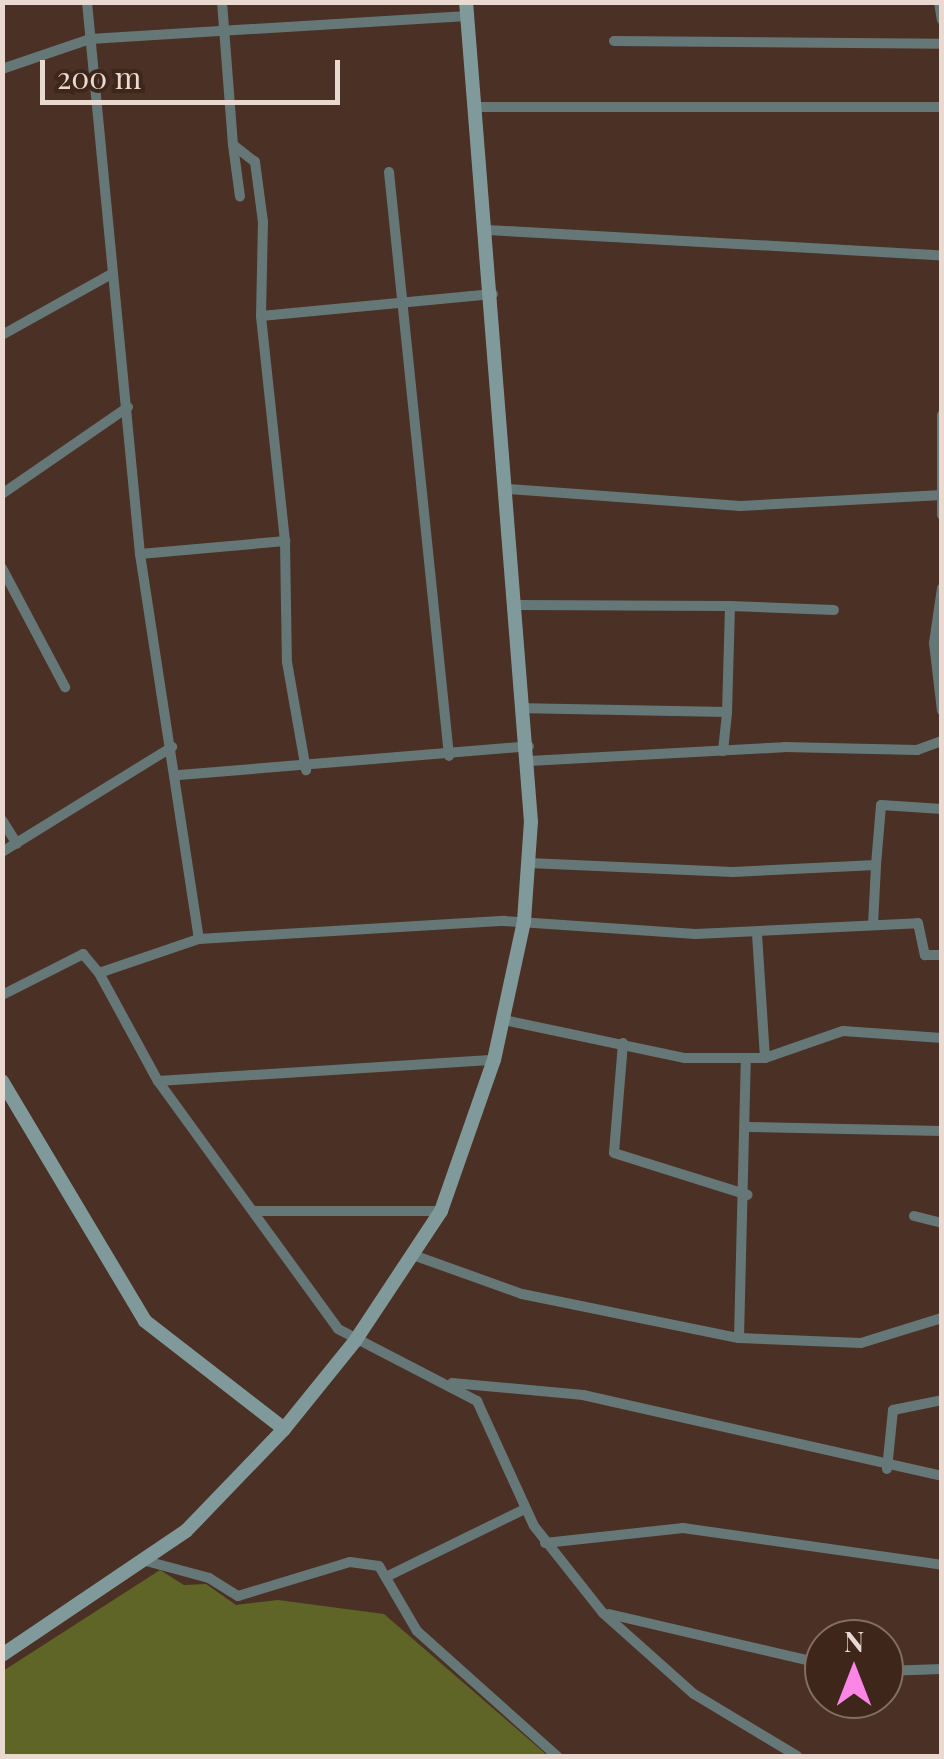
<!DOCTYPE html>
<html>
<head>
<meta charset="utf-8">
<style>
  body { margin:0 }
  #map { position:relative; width:944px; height:1759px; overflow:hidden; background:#4a3025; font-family:"Playfair Display",serif }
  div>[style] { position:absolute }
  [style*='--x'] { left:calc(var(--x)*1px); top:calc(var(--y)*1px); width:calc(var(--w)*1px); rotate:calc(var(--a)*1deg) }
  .green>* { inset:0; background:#5f6526 }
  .street>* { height:10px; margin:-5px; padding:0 5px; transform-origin:5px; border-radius:5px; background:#677 }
  .secondary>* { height:14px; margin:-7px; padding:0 7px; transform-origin:7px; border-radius:7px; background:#809a9b }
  span { translate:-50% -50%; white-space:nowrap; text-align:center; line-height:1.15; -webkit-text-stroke:8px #3f261b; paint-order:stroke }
  .frame { position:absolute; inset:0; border:5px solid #ead9d1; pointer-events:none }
  .north { position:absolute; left:804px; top:1619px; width:100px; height:100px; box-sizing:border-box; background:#3f261b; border:2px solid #836e64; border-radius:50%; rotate:0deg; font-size:28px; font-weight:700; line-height:40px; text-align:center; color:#ead9d1 }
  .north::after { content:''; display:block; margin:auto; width:35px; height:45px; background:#fb86e5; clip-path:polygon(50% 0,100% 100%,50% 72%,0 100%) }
  .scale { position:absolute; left:40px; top:60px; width:300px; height:45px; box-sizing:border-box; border:5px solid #ead9d1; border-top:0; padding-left:12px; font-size:30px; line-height:35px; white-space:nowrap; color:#ead9d1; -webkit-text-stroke:8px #3f261b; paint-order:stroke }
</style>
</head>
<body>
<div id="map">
  <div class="green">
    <i style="clip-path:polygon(160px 1570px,184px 1585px,206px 1584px,236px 1605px,278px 1600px,384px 1614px,548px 1756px,3px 1756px,3px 1671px)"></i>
  </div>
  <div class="street">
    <i style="--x:87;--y:2;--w:555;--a:84.52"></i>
    <i style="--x:140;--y:554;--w:389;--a:81.3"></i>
    <i style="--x:939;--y:2;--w:18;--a:81"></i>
    <i style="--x:614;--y:41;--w:328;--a:0.5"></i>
    <i style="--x:2;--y:69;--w:93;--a:-18.8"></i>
    <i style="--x:90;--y:39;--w:378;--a:-3.5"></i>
    <i style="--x:476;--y:107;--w:466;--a:0"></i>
    <i style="--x:233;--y:145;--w:52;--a:82.3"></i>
    <i style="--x:389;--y:172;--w:587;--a:84.13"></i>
    <i style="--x:488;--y:230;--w:455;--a:3.2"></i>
    <i style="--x:261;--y:316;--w:233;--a:-5.4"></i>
    <i style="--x:2;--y:335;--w:124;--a:-29.1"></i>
    <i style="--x:942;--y:415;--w:100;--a:90"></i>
    <i style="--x:509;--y:489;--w:232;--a:4.2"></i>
    <i style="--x:740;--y:506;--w:202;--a:-3.1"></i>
    <i style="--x:2;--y:494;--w:153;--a:-34.6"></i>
    <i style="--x:285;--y:541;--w:121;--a:89.1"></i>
    <i style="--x:287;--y:662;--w:110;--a:80"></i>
    <i style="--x:140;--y:554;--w:146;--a:-5.1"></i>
    <i style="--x:285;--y:541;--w:226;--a:-96.1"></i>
    <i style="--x:261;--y:316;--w:94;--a:-88.8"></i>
    <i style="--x:263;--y:222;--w:61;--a:-97.6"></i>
    <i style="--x:255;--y:162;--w:28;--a:-142"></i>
    <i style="--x:233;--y:145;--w:143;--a:-94.4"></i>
    <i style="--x:2;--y:568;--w:135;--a:62.1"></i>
    <i style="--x:942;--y:588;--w:56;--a:98.3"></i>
    <i style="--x:934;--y:643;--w:68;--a:83.3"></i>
    <i style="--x:519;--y:605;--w:211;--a:0.3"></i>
    <i style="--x:730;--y:606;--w:106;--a:91.6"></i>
    <i style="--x:727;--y:712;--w:200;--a:-178.9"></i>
    <i style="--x:730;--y:606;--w:104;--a:2.2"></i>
    <i style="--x:723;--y:751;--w:39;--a:-84"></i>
    <i style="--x:529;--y:761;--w:255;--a:-3.1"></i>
    <i style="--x:784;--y:747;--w:133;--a:1.3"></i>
    <i style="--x:917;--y:750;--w:27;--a:-20"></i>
    <i style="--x:179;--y:775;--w:351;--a:-4.7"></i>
    <i style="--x:2;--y:820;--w:28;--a:58"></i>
    <i style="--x:2;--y:852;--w:200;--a:-31.7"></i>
    <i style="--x:529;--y:863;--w:204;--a:2.5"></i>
    <i style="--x:733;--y:872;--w:143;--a:-2.8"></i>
    <i style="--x:876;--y:865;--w:60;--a:-85.2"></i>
    <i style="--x:881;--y:805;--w:61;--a:3.8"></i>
    <i style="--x:873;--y:925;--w:60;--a:-87.1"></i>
    <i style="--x:99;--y:973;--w:123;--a:61.4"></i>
    <i style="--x:158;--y:1081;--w:337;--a:-3.6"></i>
    <i style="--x:2;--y:995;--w:91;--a:-26.8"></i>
    <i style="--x:83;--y:954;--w:25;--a:50"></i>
    <i style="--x:99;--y:973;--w:106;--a:-18.8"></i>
    <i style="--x:199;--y:939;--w:306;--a:-3.4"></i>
    <i style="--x:504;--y:921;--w:192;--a:3.9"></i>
    <i style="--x:696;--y:934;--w:222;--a:-2.8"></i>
    <i style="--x:918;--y:923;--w:33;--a:78"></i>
    <i style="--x:925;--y:955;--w:17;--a:0"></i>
    <i style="--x:504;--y:1020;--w:185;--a:11.9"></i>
    <i style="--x:685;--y:1058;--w:80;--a:0"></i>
    <i style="--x:765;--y:1058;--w:124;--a:-93.7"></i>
    <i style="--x:623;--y:1043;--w:110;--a:94.7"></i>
    <i style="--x:614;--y:1153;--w:140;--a:17.4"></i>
    <i style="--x:765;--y:1058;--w:83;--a:-19.1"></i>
    <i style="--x:843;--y:1031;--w:99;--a:4"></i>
    <i style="--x:158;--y:1081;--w:306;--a:54"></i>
    <i style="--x:338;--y:1329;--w:157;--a:27.4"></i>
    <i style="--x:477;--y:1401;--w:137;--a:65.5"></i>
    <i style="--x:534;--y:1526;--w:111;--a:51.6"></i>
    <i style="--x:603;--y:1613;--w:122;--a:41.7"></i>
    <i style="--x:694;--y:1694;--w:120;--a:31"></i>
    <i style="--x:748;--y:1127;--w:194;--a:1.2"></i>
    <i style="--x:254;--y:1211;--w:187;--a:0"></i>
    <i style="--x:914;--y:1216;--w:29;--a:14"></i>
    <i style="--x:413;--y:1255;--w:116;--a:19.7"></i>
    <i style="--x:522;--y:1294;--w:221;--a:11.5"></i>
    <i style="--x:739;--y:1338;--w:122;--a:2.3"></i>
    <i style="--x:861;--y:1343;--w:85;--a:-17.2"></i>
    <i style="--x:739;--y:1338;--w:279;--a:-88.6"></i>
    <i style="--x:452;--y:1383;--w:132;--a:5.2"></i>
    <i style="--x:583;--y:1395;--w:368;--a:12.7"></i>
    <i style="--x:887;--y:1469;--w:59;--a:-84.2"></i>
    <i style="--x:893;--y:1410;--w:50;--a:-11.5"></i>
    <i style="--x:545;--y:1543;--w:139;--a:-6.2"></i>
    <i style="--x:683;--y:1528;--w:262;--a:8.1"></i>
    <i style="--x:146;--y:1561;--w:65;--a:15.1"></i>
    <i style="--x:209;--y:1578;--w:34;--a:32"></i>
    <i style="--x:238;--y:1596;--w:117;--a:-16.9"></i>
    <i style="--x:350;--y:1562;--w:29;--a:8"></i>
    <i style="--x:379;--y:1566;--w:75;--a:59.7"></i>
    <i style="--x:417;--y:1631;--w:188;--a:41.8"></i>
    <i style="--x:388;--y:1576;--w:153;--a:-26.1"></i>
    <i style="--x:609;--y:1614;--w:221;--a:13.1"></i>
    <i style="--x:884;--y:1671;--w:58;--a:-2"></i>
  </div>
  <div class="secondary">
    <i style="--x:2;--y:1081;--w:279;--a:59.2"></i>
    <i style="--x:145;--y:1321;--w:176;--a:37.8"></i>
    <i style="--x:2;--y:1655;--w:222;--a:-34"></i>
    <i style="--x:186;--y:1531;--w:141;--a:-46.1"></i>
    <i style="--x:284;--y:1429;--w:113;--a:-51.1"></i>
    <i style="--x:355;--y:1341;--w:156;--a:-56.5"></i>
    <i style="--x:441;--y:1211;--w:160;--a:-70.7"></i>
    <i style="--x:494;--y:1060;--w:142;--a:-77.8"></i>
    <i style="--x:524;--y:921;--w:99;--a:-86"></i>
    <i style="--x:531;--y:822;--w:823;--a:-94.53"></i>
  </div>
  <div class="frame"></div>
  <div class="north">N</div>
  <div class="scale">200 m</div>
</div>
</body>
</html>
